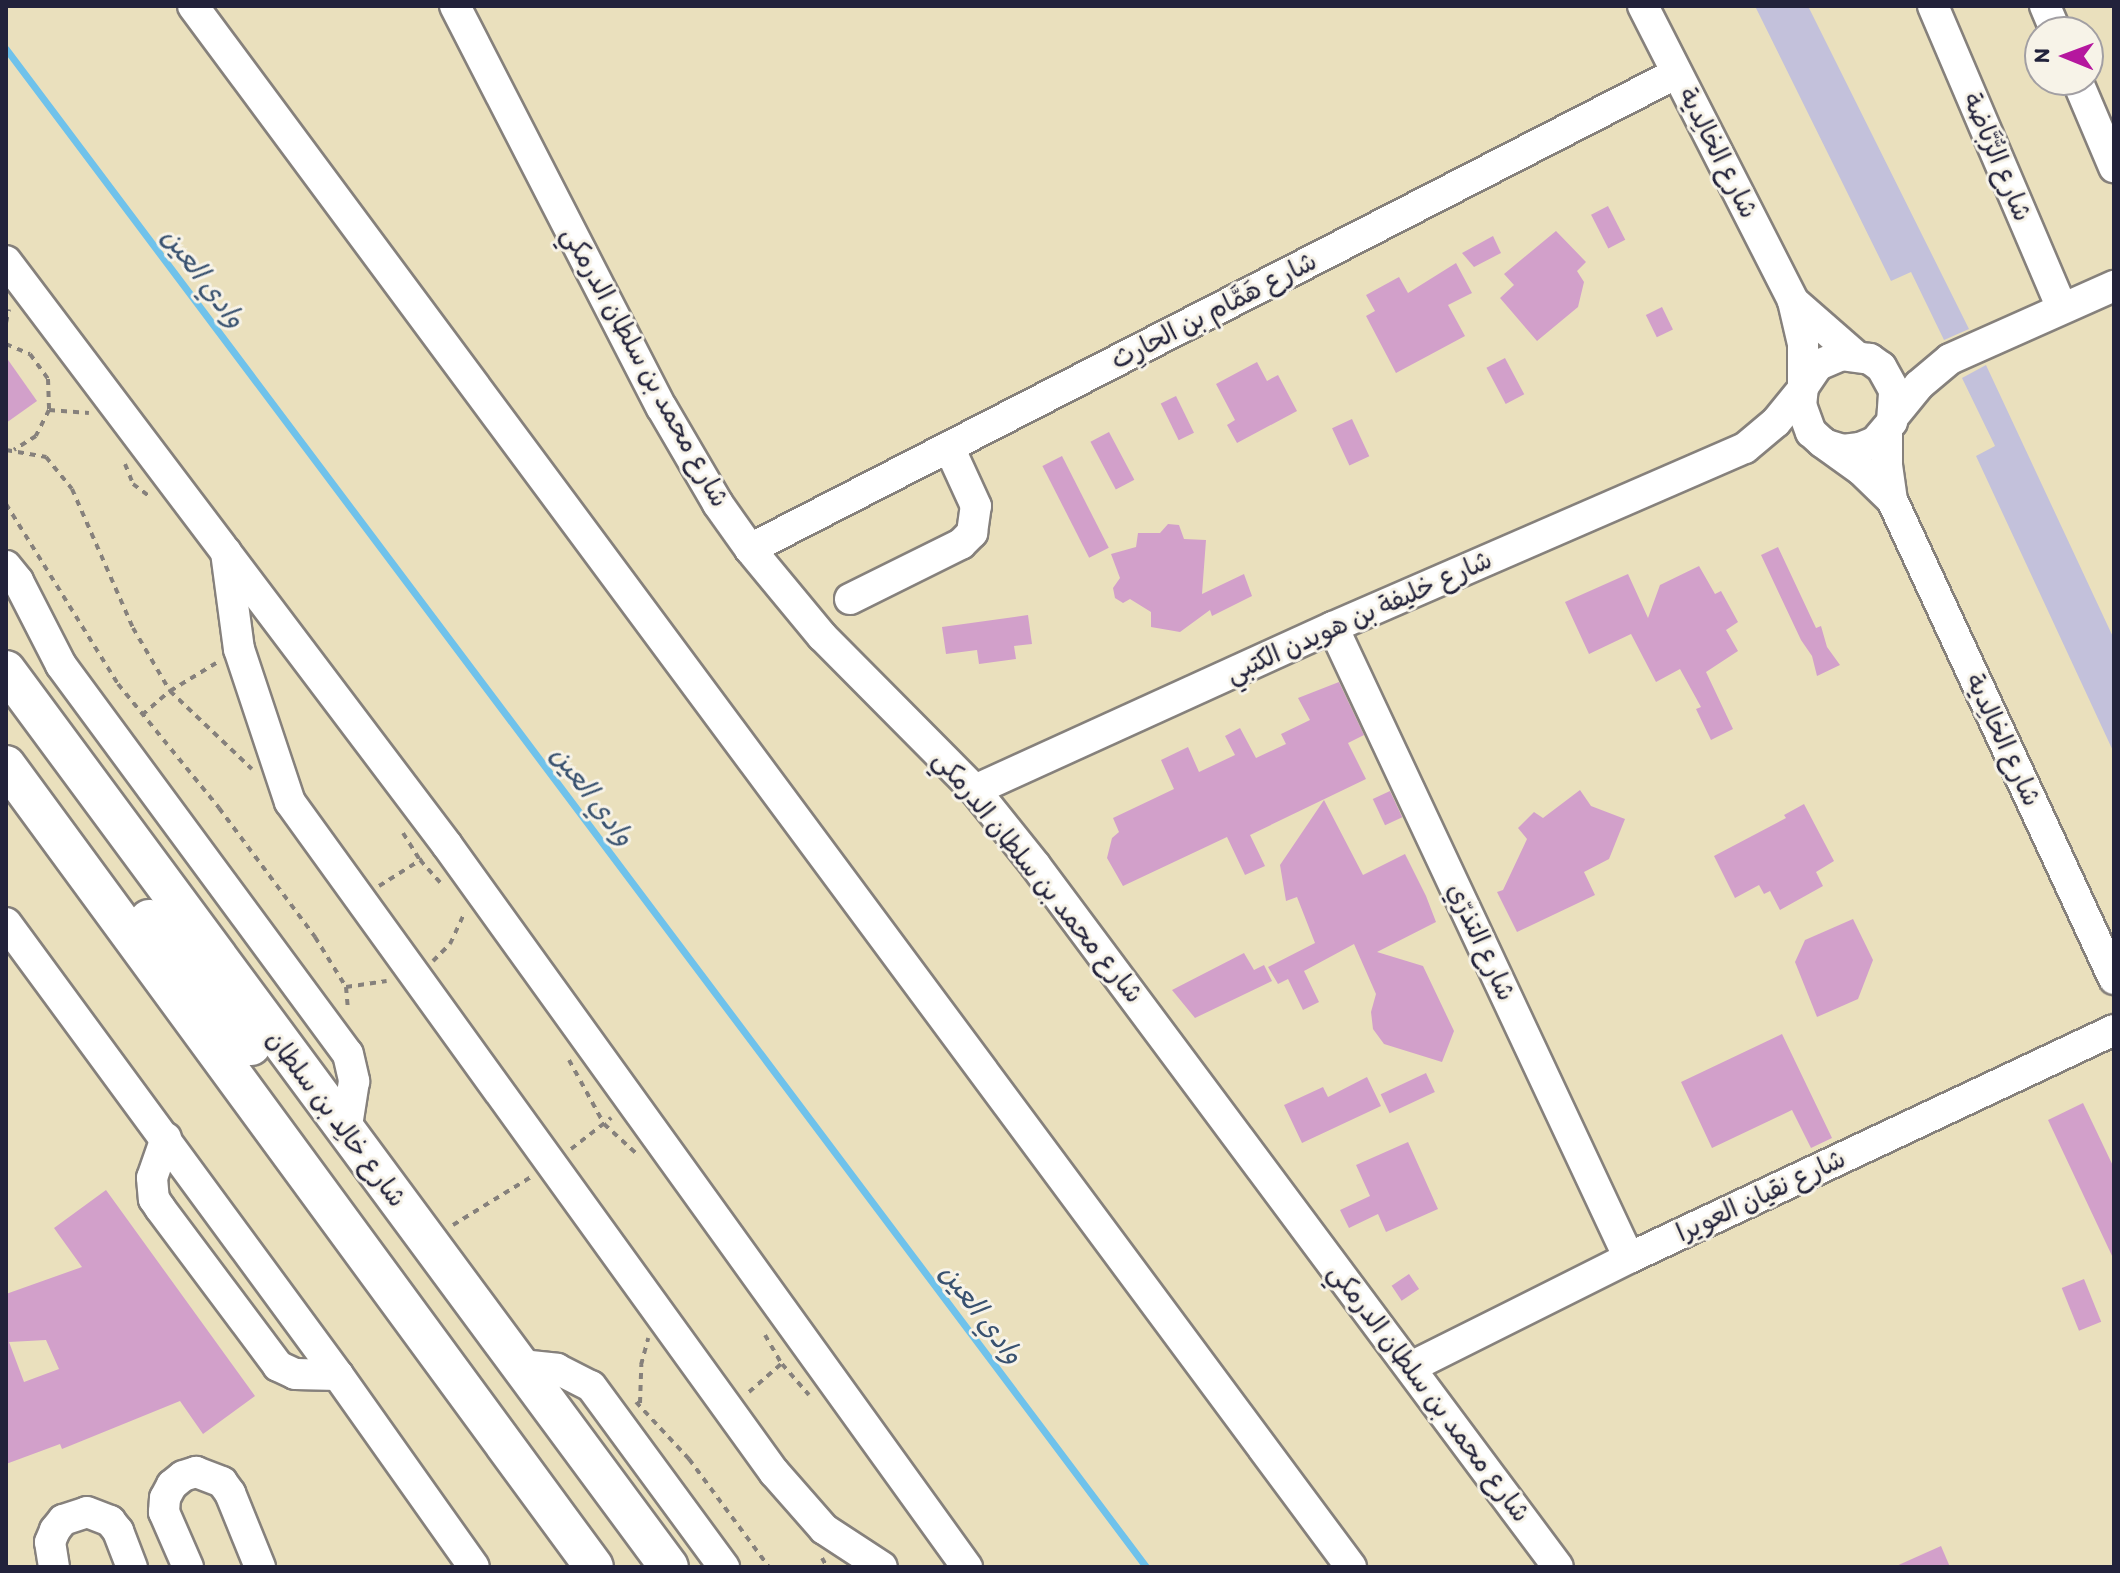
<!DOCTYPE html>
<html>
<head>
<meta charset="utf-8">
<style>
  body { margin:0 }
  #map { position:relative; width:2120px; height:1573px; overflow:hidden; background:#eae0bd; font-family:Itim,"Playpen Sans Arabic",sans-serif }
  div>[style] { position:absolute }
  [style*='--x'] { left:calc(var(--x)*1px); top:calc(var(--y)*1px); width:calc(var(--w)*1px); rotate:calc(var(--a)*1deg) }
  .industrial>* { inset:0; background:#c3c1db }
  .stream>* { height:7px; margin:-3.5px; padding:0 3.5px; transform-origin:3.5px; border-radius:3.5px; background:#6fc2eb }
  .building>* { inset:0; background:#d2a0ca; transform-origin:0 0 }
  .path>* { height:4px; margin-top:-2px; transform-origin:0; background:repeating-linear-gradient(90deg,#86817c 0 6px,transparent 0 12px) }
  .roads { filter:drop-shadow(2px 0 #86817c) drop-shadow(-2px 0 #86817c) drop-shadow(0 2px #86817c) drop-shadow(0 -2px #86817c) }
  .minor>* { height:30px; margin:-15px; padding:0 15px; transform-origin:15px; border-radius:15px; background:#fff }
  .major>* { height:38px; margin:-19px; padding:0 19px; transform-origin:19px; border-radius:19px; background:#fff }
  span { translate:-50% -50%; white-space:nowrap; text-align:center; line-height:1.15; -webkit-text-stroke:6px #f7f3e8; paint-order:stroke }
  .street-label { font-size:26px; color:#22223b }
  .water-label { font-size:28px; color:#395270; font-style:italic }
  .frame { position:absolute; inset:0; border:8px solid #22223b; pointer-events:none }
  .north { position:absolute; left:2024px; top:16px; width:80px; height:80px; box-sizing:border-box; background:#f7f3e8; border:2px solid #a29fa3; border-radius:50%; rotate:271deg; font-size:22px; font-weight:700; line-height:32px; text-align:center; color:#22223b }
  .north::after { content:''; display:block; margin:auto; width:28px; height:36px; background:#b5179e; clip-path:polygon(50% 0,100% 100%,50% 72%,0 100%) }
</style>
</head>
<body>
<div id="map">
  <div class="industrial">
    <i style="clip-path:polygon(1755px 6px,1808px 6px,1969px 329px,1944px 340px,1911px 272px,1891px 281px)"></i>
    <i style="clip-path:polygon(1986px 365px,2114px 639px,2114px 753px,1976px 456px,1995px 446px,1962px 378px)"></i>
  </div>
  <div class="stream">
    <i style="--x:6;--y:49;--w:1898;--a:53.09"></i>
  </div>
  <div class="building">
    <i style="left:1608px;top:206px;width:38px;height:19px;rotate:63deg"></i>
    <i style="clip-path:polygon(1556px 231px,1586px 262px,1577px 271px,1584px 282px,1578px 307px,1537px 341px,1500px 298px,1514px 285px,1504px 274px)"></i>
    <i style="clip-path:polygon(1493px 236px,1501px 253px,1474px 267px,1462px 253px)"></i>
    <i style="clip-path:polygon(1456px 263px,1472px 293px,1448px 305px,1465px 336px,1396px 373px,1366px 316px,1375px 311px,1366px 295px,1399px 277px,1408px 293px)"></i>
    <i style="left:1662px;top:307px;width:25px;height:18px;rotate:64deg"></i>
    <i style="clip-path:polygon(6px 357px,37px 401px,6px 423px)"></i>
    <i style="left:1505px;top:358px;width:41px;height:21px;rotate:62deg"></i>
    <i style="clip-path:polygon(1257px 362px,1267px 381px,1278px 375px,1297px 411px,1237px 443px,1227px 425px,1235px 420px,1216px 384px)"></i>
    <i style="left:1176px;top:396px;width:41px;height:17px;rotate:64deg"></i>
    <i style="left:1352px;top:419px;width:41px;height:22px;rotate:65deg"></i>
    <i style="left:1109px;top:432px;width:54px;height:21px;rotate:62deg"></i>
    <i style="left:1062px;top:456px;width:103px;height:22px;rotate:63deg"></i>
    <i style="clip-path:polygon(1168px 524px,1179px 525px,1184px 539px,1206px 540px,1202px 594px,1244px 574px,1252px 596px,1212px 616px,1210px 610px,1180px 632px,1151px 627px,1151px 612px,1130px 599px,1123px 603px,1115px 598px,1113px 588px,1120px 578px,1111px 554px,1136px 547px,1138px 533px,1160px 533px)"></i>
    <i style="clip-path:polygon(1778px 547px,1816px 628px,1821px 626px,1827px 647px,1840px 665px,1817px 676px,1812px 656px,1801px 640px,1761px 555px)"></i>
    <i style="clip-path:polygon(1699px 566px,1715px 594px,1721px 591px,1738px 622px,1726px 630px,1738px 651px,1706px 672px,1733px 729px,1711px 740px,1696px 709px,1701px 707px,1680px 669px,1656px 682px,1631px 634px,1589px 654px,1565px 602px,1628px 574px,1648px 618px,1660px 585px)"></i>
    <i style="clip-path:polygon(1028px 615px,1032px 644px,1014px 646px,1016px 659px,979px 664px,977px 650px,946px 654px,942px 627px)"></i>
    <i style="clip-path:polygon(1339px 682px,1364px 735px,1348px 743px,1366px 779px,1250px 835px,1265px 866px,1245px 875px,1227px 837px,1123px 886px,1107px 858px,1112px 838px,1119px 832px,1113px 818px,1174px 789px,1161px 760px,1188px 747px,1199px 772px,1235px 755px,1225px 736px,1240px 728px,1256px 758px,1286px 744px,1281px 734px,1310px 720px,1298px 698px)"></i>
    <i style="clip-path:polygon(1580px 790px,1591px 806px,1625px 819px,1609px 859px,1584px 872px,1595px 895px,1517px 932px,1497px 892px,1503px 890px,1527px 839px,1518px 828px,1534px 812px,1543px 818px)"></i>
    <i style="left:1390px;top:791px;width:29px;height:19px;rotate:65deg"></i>
    <i style="clip-path:polygon(1324px 800px,1363px 875px,1405px 854px,1426px 896px,1436px 922px,1377px 952px,1423px 966px,1454px 1031px,1442px 1062px,1384px 1044px,1373px 1029px,1371px 1012px,1376px 994px,1354px 944px,1304px 971px,1319px 1002px,1303px 1010px,1288px 979px,1278px 984px,1268px 967px,1315px 943px,1297px 897px,1286px 901px,1280px 865px)"></i>
    <i style="clip-path:polygon(1804px 804px,1834px 861px,1816px 872px,1823px 886px,1780px 910px,1770px 891px,1764px 894px,1759px 885px,1735px 898px,1714px 856px,1786px 818px,1784px 815px)"></i>
    <i style="clip-path:polygon(1853px 919px,1873px 960px,1858px 999px,1817px 1017px,1795px 962px,1805px 940px)"></i>
    <i style="clip-path:polygon(1244px 953px,1254px 970px,1264px 965px,1272px 981px,1195px 1018px,1172px 990px)"></i>
    <i style="clip-path:polygon(1782px 1034px,1832px 1138px,1811px 1148px,1792px 1110px,1712px 1148px,1681px 1082px)"></i>
    <i style="left:1426px;top:1073px;width:21px;height:50px;rotate:65deg"></i>
    <i style="clip-path:polygon(1367px 1077px,1381px 1106px,1302px 1143px,1284px 1105px,1323px 1087px,1328px 1097px)"></i>
    <i style="clip-path:polygon(2083px 1103px,2114px 1168px,2114px 1260px,2048px 1120px)"></i>
    <i style="clip-path:polygon(1408px 1142px,1438px 1209px,1386px 1232px,1378px 1214px,1349px 1228px,1340px 1210px,1370px 1196px,1356px 1165px)"></i>
    <i style="clip-path:polygon(evenodd,106px 1190px,255px 1396px,203px 1434px,180px 1401px,62px 1449px,60px 1444px,6px 1464px,6px 1294px,82px 1267px,54px 1228px,106px 1190px,46px 1340px,59px 1369px,24px 1382px,9px 1342px,46px 1340px)"></i>
    <i style="left:1409px;top:1274px;width:18px;height:21px;rotate:56deg"></i>
    <i style="left:2084px;top:1279px;width:46px;height:24px;rotate:68deg"></i>
    <i style="clip-path:polygon(1941px 1546px,1950px 1567px,1894px 1567px)"></i>
  </div>
  <div class="path">
    <i style="--x:6;--y:323;--w:14;--a:-78"></i>
    <i style="--x:6;--y:344;--w:26;--a:23"></i>
    <i style="--x:30;--y:354;--w:31;--a:54"></i>
    <i style="--x:48;--y:379;--w:31;--a:88"></i>
    <i style="--x:49;--y:410;--w:29;--a:117"></i>
    <i style="--x:36;--y:436;--w:26;--a:148"></i>
    <i style="--x:49;--y:410;--w:40;--a:4.3"></i>
    <i style="--x:6;--y:450;--w:41;--a:9.9"></i>
    <i style="--x:46;--y:457;--w:41;--a:50.9"></i>
    <i style="--x:72;--y:489;--w:152;--a:66.3"></i>
    <i style="--x:133;--y:628;--w:73;--a:59.6"></i>
    <i style="--x:170;--y:691;--w:113;--a:43.6"></i>
    <i style="--x:125;--y:464;--w:22;--a:68"></i>
    <i style="--x:133;--y:484;--w:21;--a:37"></i>
    <i style="--x:6;--y:504;--w:212;--a:58.1"></i>
    <i style="--x:118;--y:684;--w:160;--a:50.8"></i>
    <i style="--x:219;--y:808;--w:161;--a:53.3"></i>
    <i style="--x:315;--y:937;--w:59;--a:58.2"></i>
    <i style="--x:346;--y:987;--w:22;--a:85"></i>
    <i style="--x:142;--y:715;--w:37;--a:-41"></i>
    <i style="--x:170;--y:691;--w:54;--a:-31.3"></i>
    <i style="--x:403;--y:833;--w:32;--a:58"></i>
    <i style="--x:420;--y:860;--w:31;--a:48"></i>
    <i style="--x:379;--y:886;--w:51;--a:-32.1"></i>
    <i style="--x:433;--y:961;--w:24;--a:-45"></i>
    <i style="--x:450;--y:944;--w:35;--a:-65"></i>
    <i style="--x:346;--y:987;--w:41;--a:-8.3"></i>
    <i style="--x:569;--y:1060;--w:73;--a:61.3"></i>
    <i style="--x:604;--y:1124;--w:46;--a:42.4"></i>
    <i style="--x:571;--y:1149;--w:51;--a:-37.8"></i>
    <i style="--x:453;--y:1225;--w:92;--a:-31.6"></i>
    <i style="--x:765;--y:1335;--w:34;--a:60"></i>
    <i style="--x:782;--y:1364;--w:41;--a:48.9"></i>
    <i style="--x:749;--y:1392;--w:43;--a:-41.2"></i>
    <i style="--x:636;--y:1402;--w:78;--a:47.1"></i>
    <i style="--x:689;--y:1459;--w:134;--a:53.5"></i>
    <i style="--x:640;--y:1403;--w:38;--a:-88"></i>
    <i style="--x:641;--y:1365;--w:28;--a:-75"></i>
    <i style="--x:822;--y:1558;--w:10;--a:61"></i>
  </div>
  <div class="roads">
    <div class="minor">
      <i style="--x:193;--y:6;--w:1944;--a:53.43"></i>
      <i style="--x:455;--y:6;--w:452;--a:62.8"></i>
      <i style="--x:662;--y:408;--w:111;--a:59.7"></i>
      <i style="--x:718;--y:504;--w:55;--a:54.6"></i>
      <i style="--x:750;--y:549;--w:113;--a:50.4"></i>
      <i style="--x:822;--y:636;--w:217;--a:45.2"></i>
      <i style="--x:975;--y:790;--w:96;--a:51.3"></i>
      <i style="--x:1035;--y:865;--w:875;--a:53.31"></i>
      <i style="--x:1643;--y:6;--w:331;--a:63"></i>
      <i style="--x:1793;--y:301;--w:44;--a:76.9"></i>
      <i style="--x:1803;--y:344;--w:43;--a:90"></i>
      <i style="--x:1933;--y:6;--w:328;--a:66.9"></i>
      <i style="--x:2045;--y:6;--w:28;--a:67"></i>
      <i style="--x:2077;--y:80;--w:95;--a:67"></i>
      <i style="--x:6;--y:261;--w:732;--a:52.94"></i>
      <i style="--x:447;--y:845;--w:890;--a:54.24"></i>
      <i style="--x:1793;--y:301;--w:82;--a:41.1"></i>
      <i style="--x:1893;--y:417;--w:41;--a:-50.9"></i>
      <i style="--x:1919;--y:385;--w:40;--a:-40"></i>
      <i style="--x:1950;--y:359;--w:180;--a:-24"></i>
      <i style="--x:1887;--y:430;--w:35;--a:90"></i>
      <i style="--x:1887;--y:465;--w:35;--a:82"></i>
      <i style="--x:1892;--y:500;--w:528;--a:65.13"></i>
      <i style="--x:1827;--y:445;--w:17;--a:17"></i>
      <i style="--x:1843;--y:450;--w:17;--a:-7"></i>
      <i style="--x:1860;--y:448;--w:16;--a:-22"></i>
      <i style="--x:1875;--y:442;--w:26;--a:-50"></i>
      <i style="--x:1892;--y:422;--w:32;--a:-86"></i>
      <i style="--x:1894;--y:390;--w:26;--a:-119"></i>
      <i style="--x:1881;--y:367;--w:14;--a:-144"></i>
      <i style="--x:1870;--y:359;--w:28;--a:-172"></i>
      <i style="--x:1842;--y:355;--w:26;--a:157"></i>
      <i style="--x:1818;--y:365;--w:27;--a:124"></i>
      <i style="--x:1803;--y:387;--w:18;--a:96"></i>
      <i style="--x:1801;--y:405;--w:29;--a:70"></i>
      <i style="--x:1811;--y:432;--w:15;--a:42"></i>
      <i style="--x:1822;--y:442;--w:48;--a:35.7"></i>
      <i style="--x:1861;--y:470;--w:43;--a:44.1"></i>
      <i style="--x:750;--y:549;--w:1042;--a:-27.18"></i>
      <i style="--x:226;--y:552;--w:98;--a:82.4"></i>
      <i style="--x:239;--y:649;--w:161;--a:71.6"></i>
      <i style="--x:290;--y:802;--w:827;--a:54.16"></i>
      <i style="--x:774;--y:1472;--w:76;--a:48.7"></i>
      <i style="--x:824;--y:1529;--w:69;--a:33.2"></i>
      <i style="--x:6;--y:566;--w:19;--a:51"></i>
      <i style="--x:18;--y:581;--w:94;--a:62.9"></i>
      <i style="--x:61;--y:665;--w:483;--a:53.6"></i>
      <i style="--x:348;--y:1054;--w:28;--a:77"></i>
      <i style="--x:354;--y:1081;--w:52;--a:98.9"></i>
      <i style="--x:850;--y:599;--w:124;--a:-26.4"></i>
      <i style="--x:961;--y:544;--w:16;--a:-45"></i>
      <i style="--x:972;--y:533;--w:27;--a:-82"></i>
      <i style="--x:976;--y:506;--w:65;--a:-114.6"></i>
      <i style="--x:1333;--y:627;--w:697;--a:64.87"></i>
      <i style="--x:975;--y:790;--w:393;--a:-24.5"></i>
      <i style="--x:1333;--y:627;--w:449;--a:-23.5"></i>
      <i style="--x:1745;--y:448;--w:40;--a:-40"></i>
      <i style="--x:1776;--y:422;--w:41;--a:-50.9"></i>
      <i style="--x:6;--y:923;--w:561;--a:53.7"></i>
      <i style="--x:338;--y:1375;--w:235;--a:54.7"></i>
      <i style="--x:166;--y:1138;--w:42;--a:109.3"></i>
      <i style="--x:152;--y:1178;--w:21;--a:85"></i>
      <i style="--x:154;--y:1199;--w:11;--a:56"></i>
      <i style="--x:160;--y:1208;--w:197;--a:53.2"></i>
      <i style="--x:278;--y:1366;--w:19;--a:25"></i>
      <i style="--x:295;--y:1374;--w:43;--a:1.3"></i>
      <i style="--x:521;--y:1365;--w:36;--a:6"></i>
      <i style="--x:557;--y:1369;--w:38;--a:27"></i>
      <i style="--x:591;--y:1386;--w:225;--a:53.7"></i>
      <i style="--x:1411;--y:1367;--w:244;--a:-26.6"></i>
      <i style="--x:1629;--y:1258;--w:536;--a:-25.18"></i>
      <i style="--x:54;--y:1567;--w:25;--a:-99"></i>
      <i style="--x:50;--y:1542;--w:13;--a:-67"></i>
      <i style="--x:55;--y:1530;--w:13;--a:-51"></i>
      <i style="--x:63;--y:1520;--w:25;--a:-18"></i>
      <i style="--x:87;--y:1512;--w:25;--a:21"></i>
      <i style="--x:110;--y:1521;--w:13;--a:51"></i>
      <i style="--x:118;--y:1531;--w:39;--a:69"></i>
      <i style="--x:188;--y:1567;--w:60;--a:-113.6"></i>
      <i style="--x:164;--y:1512;--w:14;--a:-86"></i>
      <i style="--x:165;--y:1498;--w:15;--a:-62"></i>
      <i style="--x:172;--y:1485;--w:14;--a:-39"></i>
      <i style="--x:183;--y:1476;--w:14;--a:-17"></i>
      <i style="--x:196;--y:1472;--w:28;--a:21"></i>
      <i style="--x:222;--y:1482;--w:14;--a:54"></i>
      <i style="--x:230;--y:1493;--w:80;--a:67.9"></i>
    </div>
    <div class="major">
      <i style="--x:6;--y:670;--w:1115;--a:53.53"></i>
      <i style="--x:6;--y:765;--w:994;--a:53.75"></i>
      <i style="--x:149;--y:919;--w:163;--a:51.2"></i>
    </div>
  </div>
  <div class="street-label">
    <span style="left:1718px;top:153px;rotate:63deg">شارع الخالِدية</span>
    <span style="left:1997px;top:157px;rotate:67deg">شارع الرُّبَّاضة</span>
    <span style="left:1214px;top:311px;rotate:-27deg">شارع هَمَّام بن الحارِث</span>
    <span style="left:645px;top:367px;rotate:61deg">شارع محمد بن سلطان الدرمكي</span>
    <span style="left:1359px;top:617px;rotate:-24deg">شارع خليفة بن هويدن الكتبي</span>
    <span style="left:2003px;top:740px;rotate:65deg">شارع الخالِدية</span>
    <span style="left:1038px;top:877px;rotate:51deg">شارع محمد بن سلطان الدرمكي</span>
    <span style="left:1481px;top:942px;rotate:65deg">شارع التذرّي</span>
    <span style="left:336px;top:1119px;rotate:53deg">شارع خالِد بن سلطان</span>
    <span style="left:1761px;top:1196px;rotate:-25deg">شارع نقيان العويرا</span>
    <span style="left:1429px;top:1393px;rotate:53deg">شارع محمد بن سلطان الدرمكي</span>
  </div>
  <div class="water-label">
    <span style="left:204px;top:277px;rotate:53deg">وادي العين</span>
    <span style="left:593px;top:795px;rotate:53deg">وادي العين</span>
    <span style="left:982px;top:1313px;rotate:53deg">وادي العين</span>
  </div>
  <div class="frame"></div>
  <div class="north">N</div>
</div>
</body>
</html>
